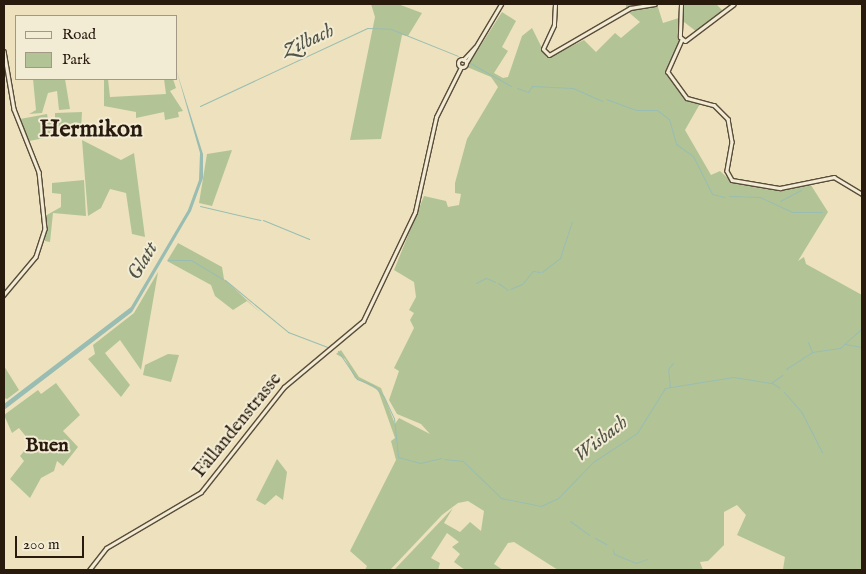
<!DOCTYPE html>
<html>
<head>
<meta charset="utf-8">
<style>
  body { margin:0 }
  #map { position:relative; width:866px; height:574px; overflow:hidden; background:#ede2bd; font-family:"IM FELL English",serif }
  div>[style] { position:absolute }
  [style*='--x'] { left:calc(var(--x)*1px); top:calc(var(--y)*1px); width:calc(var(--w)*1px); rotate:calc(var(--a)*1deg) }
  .green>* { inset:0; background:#b2c496 }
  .water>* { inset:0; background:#99bdb2 }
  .stream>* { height:1px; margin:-0.5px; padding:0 0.5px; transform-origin:0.5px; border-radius:0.5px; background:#99bdb2 }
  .roads { filter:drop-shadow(1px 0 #5a4c3a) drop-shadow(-1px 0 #5a4c3a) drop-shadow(0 1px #5a4c3a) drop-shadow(0 -1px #5a4c3a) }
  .tertiary>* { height:2.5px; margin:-1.25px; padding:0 1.25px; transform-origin:1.25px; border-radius:1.25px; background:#f3ecd4 }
  .secondary>* { height:3px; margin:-1.5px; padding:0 1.5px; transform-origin:1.5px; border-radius:1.5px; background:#f3ecd4 }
  .secondary>.ring { margin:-1.5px; padding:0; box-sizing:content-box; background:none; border:3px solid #f3ecd4; border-radius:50% }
  span { translate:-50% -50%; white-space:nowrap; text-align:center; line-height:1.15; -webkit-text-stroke:4px #f3ecd4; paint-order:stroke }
  .street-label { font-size:19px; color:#291a0e }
  .water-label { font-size:20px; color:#505347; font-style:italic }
  .neighbourhood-label { font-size:20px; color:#291a0e; font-weight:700 }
  .district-label { font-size:24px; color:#291a0e; font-weight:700 }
  .frame { position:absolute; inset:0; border:5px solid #291a0e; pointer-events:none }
  .legend { position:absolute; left:15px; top:15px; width:162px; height:65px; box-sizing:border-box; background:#f3ecd4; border:1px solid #a29885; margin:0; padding:6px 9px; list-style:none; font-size:15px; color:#291a0e }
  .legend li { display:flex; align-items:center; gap:10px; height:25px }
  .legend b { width:25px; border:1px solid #a29885 }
  .scale { position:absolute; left:15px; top:536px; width:69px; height:22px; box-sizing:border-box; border:2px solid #291a0e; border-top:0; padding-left:6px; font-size:15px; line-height:18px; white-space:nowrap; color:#291a0e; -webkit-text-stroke:4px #f3ecd4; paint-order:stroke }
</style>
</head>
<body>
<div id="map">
  <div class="green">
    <i style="clip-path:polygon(371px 4px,398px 4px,422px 13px,408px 36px,402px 35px,381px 139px,350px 140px,375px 17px)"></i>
    <i style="clip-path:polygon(626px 4px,657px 4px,663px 23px,682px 17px,682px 40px,668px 70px,687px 98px,701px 102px,685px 130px,711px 175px,720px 171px,733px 183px,774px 189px,809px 182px,828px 212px,798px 261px,804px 257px,806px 264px,862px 295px,862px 570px,783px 569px,785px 557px,737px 535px,746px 515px,737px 505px,724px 512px,724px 545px,708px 561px,700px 562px,703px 570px,558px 570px,514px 542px,508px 543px,494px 564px,503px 570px,465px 570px,454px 562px,460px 554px,452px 547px,459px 542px,447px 533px,431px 558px,440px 563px,438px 570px,394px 570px,453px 508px,444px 523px,460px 532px,470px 522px,481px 531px,484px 511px,468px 501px,458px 503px,442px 515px,390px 570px,365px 570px,367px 566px,350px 551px,396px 460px,391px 441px,395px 438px,378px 390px,355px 378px,345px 359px,336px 354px,341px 350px,359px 377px,381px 388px,395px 424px,399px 418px,430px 434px,421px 424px,397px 414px,389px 400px,399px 371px,394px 368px,414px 328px,410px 320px,414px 313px,409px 310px,416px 297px,414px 282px,394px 270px,424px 196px,446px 201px,448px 207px,459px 205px,461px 194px,455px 193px,455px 183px,467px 139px,498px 87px,491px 77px,467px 67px,502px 12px,516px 21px,502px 47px,508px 51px,494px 73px,503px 78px,508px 77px,522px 36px,532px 28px,547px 58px,584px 40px,596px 52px,615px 33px,621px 38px,640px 22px,626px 10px)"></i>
    <i style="clip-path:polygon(681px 4px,716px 4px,724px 12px,697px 32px,684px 22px)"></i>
    <i style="clip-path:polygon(33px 79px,65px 79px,70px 109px,59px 110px,57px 91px,48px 93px,42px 113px,29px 114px,36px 110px)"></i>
    <i style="clip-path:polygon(104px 79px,108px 79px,110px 97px,166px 94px,164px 79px,173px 79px,176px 88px,170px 91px,183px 111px,178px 112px,179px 117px,165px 120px,164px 112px,136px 118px,136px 112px,104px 106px)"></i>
    <i style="clip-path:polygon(82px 112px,81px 130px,50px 131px,50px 137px,29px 141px,20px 119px,47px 114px,48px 119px,55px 119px,55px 113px)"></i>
    <i style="clip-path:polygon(82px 140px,121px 160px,134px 153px,145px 237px,132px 234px,126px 193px,110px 189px,101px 208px,88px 216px)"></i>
    <i style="clip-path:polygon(232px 150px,212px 206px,199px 203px,207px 154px)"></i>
    <i style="clip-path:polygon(84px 180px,86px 216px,53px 213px,50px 242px,45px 241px,45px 216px,61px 207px,61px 194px,52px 193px,52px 183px)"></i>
    <i style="clip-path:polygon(178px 243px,222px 267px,224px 279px,261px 313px,247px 301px,233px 310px,215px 296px,211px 285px,167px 261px)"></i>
    <i style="clip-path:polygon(158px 272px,141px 370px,120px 340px,105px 353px,130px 385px,121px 397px,88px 359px,95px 354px,93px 345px,134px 313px)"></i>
    <i style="clip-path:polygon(168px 354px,179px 355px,171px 382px,143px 375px,145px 365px)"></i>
    <i style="clip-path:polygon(4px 366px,19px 390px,7px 399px,4px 398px)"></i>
    <i style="clip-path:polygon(56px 383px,80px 415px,63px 431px,78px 447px,63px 466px,57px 461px,54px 471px,41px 478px,30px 498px,10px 479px,24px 461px,20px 456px,30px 444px,41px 455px,19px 428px,12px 433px,4px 415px,38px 390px,41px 394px)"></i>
    <i style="clip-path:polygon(277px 459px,287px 472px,283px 500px,276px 495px,265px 505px,256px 500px)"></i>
  </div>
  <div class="water">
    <i style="clip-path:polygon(176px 69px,203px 154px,203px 178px,191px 211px,132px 312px,4px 410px,4px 404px,131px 307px,188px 210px,199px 180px,200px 153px)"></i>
  </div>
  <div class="stream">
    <i style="--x:460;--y:57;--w:1;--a:0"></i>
    <i style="--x:470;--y:63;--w:47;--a:29.3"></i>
    <i style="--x:517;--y:88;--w:12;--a:20"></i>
    <i style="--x:528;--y:92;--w:7;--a:-56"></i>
    <i style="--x:532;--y:86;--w:41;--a:2.8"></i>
    <i style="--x:573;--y:88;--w:32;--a:24"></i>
    <i style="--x:606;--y:99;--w:32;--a:20"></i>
    <i style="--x:636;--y:110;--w:21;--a:0"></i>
    <i style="--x:657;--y:110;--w:15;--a:37"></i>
    <i style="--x:669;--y:119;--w:26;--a:74"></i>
    <i style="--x:676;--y:144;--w:21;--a:35"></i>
    <i style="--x:693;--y:156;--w:42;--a:63.4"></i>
    <i style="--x:712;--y:194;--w:13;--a:13"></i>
    <i style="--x:200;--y:106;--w:184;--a:-25"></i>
    <i style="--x:367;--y:28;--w:24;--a:2"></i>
    <i style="--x:391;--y:29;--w:72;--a:21.9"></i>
    <i style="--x:729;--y:196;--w:31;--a:2"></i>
    <i style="--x:760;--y:197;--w:35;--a:25"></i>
    <i style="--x:792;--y:212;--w:30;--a:0"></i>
    <i style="--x:780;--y:201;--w:24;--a:-28"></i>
    <i style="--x:200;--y:206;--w:62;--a:13.1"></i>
    <i style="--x:263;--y:220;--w:50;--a:22.4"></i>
    <i style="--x:168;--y:260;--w:23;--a:0"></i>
    <i style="--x:191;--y:260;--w:37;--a:31"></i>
    <i style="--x:542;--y:272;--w:23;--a:-38"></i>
    <i style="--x:560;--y:258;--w:38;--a:-72"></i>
    <i style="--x:225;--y:280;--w:82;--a:39.5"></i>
    <i style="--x:288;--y:332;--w:45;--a:20.9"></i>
    <i style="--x:476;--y:283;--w:11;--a:-27"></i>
    <i style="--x:486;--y:278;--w:10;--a:24"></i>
    <i style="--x:498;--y:283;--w:12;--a:35"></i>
    <i style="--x:510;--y:289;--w:13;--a:-23"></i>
    <i style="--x:522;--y:284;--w:17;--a:-50"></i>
    <i style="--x:533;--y:271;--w:7;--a:8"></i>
    <i style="--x:808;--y:342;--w:11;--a:68"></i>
    <i style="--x:845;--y:344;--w:17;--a:10"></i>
    <i style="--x:338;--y:351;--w:34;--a:56"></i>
    <i style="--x:357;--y:379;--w:17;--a:21"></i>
    <i style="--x:373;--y:385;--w:16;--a:47"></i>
    <i style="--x:384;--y:397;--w:23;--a:65"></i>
    <i style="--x:394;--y:418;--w:39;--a:84"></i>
    <i style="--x:398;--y:457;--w:23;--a:15"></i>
    <i style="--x:420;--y:463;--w:22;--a:-13"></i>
    <i style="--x:786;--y:369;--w:31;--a:-33"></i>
    <i style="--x:812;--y:352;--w:28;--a:-8"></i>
    <i style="--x:840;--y:348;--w:30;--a:-42"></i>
    <i style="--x:772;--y:383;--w:9;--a:32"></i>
    <i style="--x:670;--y:387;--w:18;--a:-96"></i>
    <i style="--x:668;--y:369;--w:8;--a:-50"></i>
    <i style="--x:784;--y:392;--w:28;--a:49"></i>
    <i style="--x:802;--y:413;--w:44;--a:62.9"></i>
    <i style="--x:444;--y:459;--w:19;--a:6"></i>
    <i style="--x:463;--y:461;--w:53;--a:44.2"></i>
    <i style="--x:501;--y:498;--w:41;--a:11.3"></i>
    <i style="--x:541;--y:506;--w:19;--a:-25"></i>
    <i style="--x:558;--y:498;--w:50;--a:-45.8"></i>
    <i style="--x:593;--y:462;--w:53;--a:-33.4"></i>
    <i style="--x:637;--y:433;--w:53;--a:-58.1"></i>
    <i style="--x:665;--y:388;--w:69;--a:-9.2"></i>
    <i style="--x:733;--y:377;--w:38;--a:9"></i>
    <i style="--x:771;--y:383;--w:14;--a:-36"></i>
    <i style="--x:570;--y:521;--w:24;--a:36"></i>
    <i style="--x:595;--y:538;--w:13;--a:29"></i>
    <i style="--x:613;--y:549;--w:5;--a:79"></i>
    <i style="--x:614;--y:554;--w:24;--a:22"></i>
    <i style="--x:636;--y:563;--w:12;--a:-20"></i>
    <i style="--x:784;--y:570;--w:28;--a:0"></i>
  </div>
  <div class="roads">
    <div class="tertiary">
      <i style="--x:682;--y:40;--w:35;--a:114"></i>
      <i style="--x:668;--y:72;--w:32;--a:54"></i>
      <i style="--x:687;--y:98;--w:28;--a:15"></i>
      <i style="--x:714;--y:105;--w:20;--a:45"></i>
      <i style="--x:728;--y:119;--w:23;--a:80"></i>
      <i style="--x:732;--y:142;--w:29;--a:100"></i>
      <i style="--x:727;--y:171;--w:10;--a:61"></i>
      <i style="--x:732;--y:180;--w:49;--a:9.5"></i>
      <i style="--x:780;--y:188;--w:55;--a:-11.5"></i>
      <i style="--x:834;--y:177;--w:33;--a:31"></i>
      <i style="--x:4;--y:51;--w:59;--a:80.2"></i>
      <i style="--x:14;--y:109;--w:68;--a:68.4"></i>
      <i style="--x:39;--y:172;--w:57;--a:84"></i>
      <i style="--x:45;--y:229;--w:29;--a:108"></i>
      <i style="--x:36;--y:257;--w:50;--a:130.1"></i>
    </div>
    <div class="secondary">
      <i style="--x:555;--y:4;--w:21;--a:93"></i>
      <i style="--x:554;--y:25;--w:26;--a:115"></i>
      <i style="--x:543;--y:49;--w:8;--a:45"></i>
      <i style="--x:549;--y:55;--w:94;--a:-30.1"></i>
      <i style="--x:630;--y:8;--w:25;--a:-9"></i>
      <i style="--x:681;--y:4;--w:33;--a:92"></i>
      <i style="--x:680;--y:37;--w:6;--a:39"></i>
      <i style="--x:685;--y:41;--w:61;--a:-37.1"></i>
      <i class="ring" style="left:458px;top:59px;width:5px;height:5px"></i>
      <i style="--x:463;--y:60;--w:18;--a:-47"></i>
      <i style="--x:466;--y:63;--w:69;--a:-59.3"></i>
      <i style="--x:89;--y:570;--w:28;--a:-52"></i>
      <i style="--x:106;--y:548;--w:110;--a:-30.5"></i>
      <i style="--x:201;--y:492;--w:134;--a:-51.7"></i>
      <i style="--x:284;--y:387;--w:103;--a:-39.9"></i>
      <i style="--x:363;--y:321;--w:121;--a:-64.5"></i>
      <i style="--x:415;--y:212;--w:97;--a:-77.5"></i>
      <i style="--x:436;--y:117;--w:56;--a:-63.4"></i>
    </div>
  </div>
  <div class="street-label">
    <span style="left:238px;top:426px;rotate:-51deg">Fällandenstrasse</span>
  </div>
  <div class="water-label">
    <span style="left:308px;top:41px;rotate:-25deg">Zilbach</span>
    <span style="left:143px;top:261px;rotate:-60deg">Glatt</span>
    <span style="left:601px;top:439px;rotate:-38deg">Wisbach</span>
  </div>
  <div class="neighbourhood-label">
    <span style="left:47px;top:445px">Buen</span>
  </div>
  <div class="district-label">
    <span style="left:91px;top:130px">Hermikon</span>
  </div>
  <div class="frame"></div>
  <ul class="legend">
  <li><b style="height:6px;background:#f3ecd4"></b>Road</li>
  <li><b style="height:14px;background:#b2c496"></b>Park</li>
  </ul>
  <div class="scale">200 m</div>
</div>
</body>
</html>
